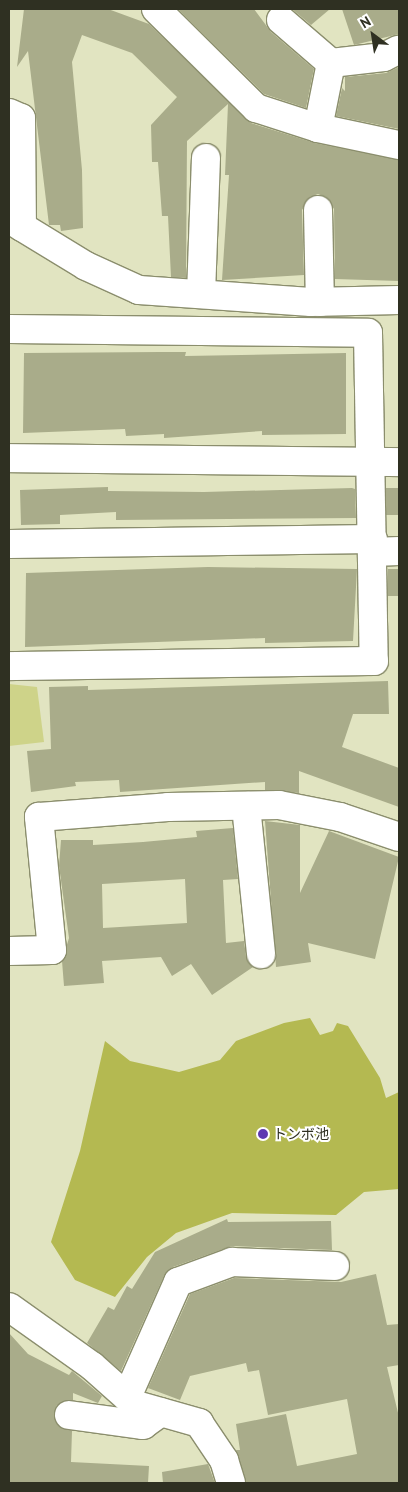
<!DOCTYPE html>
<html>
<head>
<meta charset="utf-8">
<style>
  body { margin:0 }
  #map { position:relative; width:408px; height:1492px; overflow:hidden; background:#e1e4c1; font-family:"PT Sans","Noto Sans JP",sans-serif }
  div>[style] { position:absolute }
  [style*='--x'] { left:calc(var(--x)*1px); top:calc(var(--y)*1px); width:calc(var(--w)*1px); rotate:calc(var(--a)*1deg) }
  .green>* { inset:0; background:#ced389 }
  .water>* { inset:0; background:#b4b951 }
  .building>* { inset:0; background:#a9ac8a; transform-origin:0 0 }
  .roads { filter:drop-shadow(1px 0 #8b8e6d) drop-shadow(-1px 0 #8b8e6d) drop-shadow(0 1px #8b8e6d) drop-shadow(0 -1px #8b8e6d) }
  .minor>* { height:28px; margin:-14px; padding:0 14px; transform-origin:14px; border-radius:14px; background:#fff }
  .dots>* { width:14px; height:14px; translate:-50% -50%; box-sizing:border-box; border:2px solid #fff; border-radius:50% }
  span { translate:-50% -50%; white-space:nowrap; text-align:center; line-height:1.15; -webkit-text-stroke:4px #fff; paint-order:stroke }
  .poi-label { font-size:14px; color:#2f3022 }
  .left { translate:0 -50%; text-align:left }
  .frame { position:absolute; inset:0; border:10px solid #2f3022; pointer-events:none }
  .north { position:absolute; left:348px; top:10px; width:50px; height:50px; -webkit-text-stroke:4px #fff; paint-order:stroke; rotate:329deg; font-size:14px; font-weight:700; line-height:20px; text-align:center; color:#2f3022 }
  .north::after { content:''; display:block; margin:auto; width:18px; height:22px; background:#2f3022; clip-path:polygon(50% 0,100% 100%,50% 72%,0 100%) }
</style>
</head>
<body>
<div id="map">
  <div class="green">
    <i style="clip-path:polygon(9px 684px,37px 687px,44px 742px,9px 746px)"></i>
  </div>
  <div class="water">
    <i style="clip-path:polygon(310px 1018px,320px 1035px,333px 1031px,337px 1023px,348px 1026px,380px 1078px,386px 1098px,399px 1092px,399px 1189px,364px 1192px,336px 1215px,232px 1213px,176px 1233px,147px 1257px,115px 1297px,75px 1280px,51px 1242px,80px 1151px,105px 1041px,130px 1061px,179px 1072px,220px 1060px,236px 1041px,284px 1023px)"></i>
  </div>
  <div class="building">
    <i style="clip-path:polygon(24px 9px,108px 9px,149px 24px,251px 123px,315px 143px,399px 160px,399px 281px,335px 279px,334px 209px,326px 197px,318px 194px,310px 197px,302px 210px,304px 275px,222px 280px,229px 175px,225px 175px,228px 104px,187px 141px,186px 278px,171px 277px,168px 216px,162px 216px,158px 162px,152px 162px,151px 125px,177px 97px,132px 53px,82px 35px,72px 62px,82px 170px,83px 228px,61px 231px,60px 225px,49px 225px,28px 51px,17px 67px)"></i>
    <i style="clip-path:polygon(178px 9px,254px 9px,271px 32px,314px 69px,306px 108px,264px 94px)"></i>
    <i style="clip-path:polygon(292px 9px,330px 9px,311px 25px)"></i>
    <i style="clip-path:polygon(342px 9px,399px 9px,399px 34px,354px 45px)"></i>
    <i style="clip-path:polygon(399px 67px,399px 129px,336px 116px,342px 88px,345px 91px,345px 77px,386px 73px)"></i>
    <i style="clip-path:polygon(160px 352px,186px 352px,185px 356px,346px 353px,346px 434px,262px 435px,262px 431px,164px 438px,164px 434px,126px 436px,125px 429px,23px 433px,24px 353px)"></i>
    <i style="clip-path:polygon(108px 487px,108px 491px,204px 492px,352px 488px,355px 489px,356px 518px,116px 520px,116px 512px,60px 515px,60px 524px,21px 525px,20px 490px)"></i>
    <i style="left:399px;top:488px;width:27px;height:13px;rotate:90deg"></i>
    <i style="clip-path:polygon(208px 567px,357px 569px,353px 641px,265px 643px,265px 638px,25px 647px,26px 573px)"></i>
    <i style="left:388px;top:569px;width:11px;height:27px"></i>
    <i style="clip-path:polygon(388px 681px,389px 714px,353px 714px,342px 747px,399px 768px,399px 807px,299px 771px,299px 793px,265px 790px,265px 782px,120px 792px,119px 780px,75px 782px,76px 786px,31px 792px,27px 751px,51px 749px,49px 687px,88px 686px,88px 690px)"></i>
    <i style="clip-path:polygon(265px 821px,300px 825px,300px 893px,329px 831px,399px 857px,375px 959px,308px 943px,311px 962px,276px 967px)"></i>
    <i style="clip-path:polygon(evenodd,233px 828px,238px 879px,223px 880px,226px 943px,244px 941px,246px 956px,253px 967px,212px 995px,191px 964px,172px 976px,161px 957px,102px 961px,104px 983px,64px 986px,62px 961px,69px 938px,59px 866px,61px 840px,93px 840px,93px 845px,143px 842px,197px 837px,196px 831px,233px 828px,185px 879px,187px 923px,103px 928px,102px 884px,185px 879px)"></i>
    <i style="clip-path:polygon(227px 1219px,228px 1222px,331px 1221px,332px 1250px,232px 1246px,173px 1267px,164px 1276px,121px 1371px,87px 1343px,108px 1307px,114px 1310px,127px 1286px,132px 1289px,155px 1252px)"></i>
    <i style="clip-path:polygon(376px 1274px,387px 1325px,399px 1324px,399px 1365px,387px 1367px,399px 1417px,399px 1483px,246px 1483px,236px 1450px,240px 1450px,236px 1424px,286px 1414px,297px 1466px,357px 1454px,347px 1399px,268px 1415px,259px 1370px,248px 1372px,246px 1363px,190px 1376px,180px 1400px,148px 1388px,190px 1294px,234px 1278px,341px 1282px)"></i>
    <i style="clip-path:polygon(9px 1333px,28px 1354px,69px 1375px,72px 1371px,102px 1396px,98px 1403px,73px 1393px,73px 1400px,56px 1406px,55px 1421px,72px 1431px,71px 1462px,149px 1466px,148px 1483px,9px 1483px)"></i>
    <i style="clip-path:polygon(208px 1464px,215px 1483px,163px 1483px,162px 1472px)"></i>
  </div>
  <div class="roads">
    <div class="minor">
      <i style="--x:156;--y:9;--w:141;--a:44.7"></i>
      <i style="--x:256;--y:108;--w:65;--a:17.9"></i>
      <i style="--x:318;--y:128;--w:83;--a:11.9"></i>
      <i style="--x:281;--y:20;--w:66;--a:40.7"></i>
      <i style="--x:331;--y:63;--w:53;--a:-6.5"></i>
      <i style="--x:384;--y:57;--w:16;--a:-27"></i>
      <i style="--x:9;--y:113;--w:13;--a:23"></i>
      <i style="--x:21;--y:118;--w:109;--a:89.5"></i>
      <i style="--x:318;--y:128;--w:66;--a:-78.7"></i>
      <i style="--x:318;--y:210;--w:92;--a:88.8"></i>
      <i style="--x:9;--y:219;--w:90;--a:31.4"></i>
      <i style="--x:86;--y:266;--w:58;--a:24.4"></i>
      <i style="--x:139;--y:290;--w:172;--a:4"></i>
      <i style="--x:311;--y:302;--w:88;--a:-1.3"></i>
      <i style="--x:201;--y:294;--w:136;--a:-87.9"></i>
      <i style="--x:9;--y:329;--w:359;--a:0.6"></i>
      <i style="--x:368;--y:333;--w:328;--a:89"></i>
      <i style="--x:374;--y:661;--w:365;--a:179.2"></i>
      <i style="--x:9;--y:458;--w:390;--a:0.6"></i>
      <i style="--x:9;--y:544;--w:364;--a:-0.8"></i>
      <i style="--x:373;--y:552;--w:26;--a:-2"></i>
      <i style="--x:246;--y:806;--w:149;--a:84.2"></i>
      <i style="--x:9;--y:951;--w:43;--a:-1.3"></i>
      <i style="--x:52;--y:950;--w:134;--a:-95.6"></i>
      <i style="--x:39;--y:817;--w:129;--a:-4.4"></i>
      <i style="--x:168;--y:807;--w:111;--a:-1"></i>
      <i style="--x:279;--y:805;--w:62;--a:11.1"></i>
      <i style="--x:340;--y:817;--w:62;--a:18.7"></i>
      <i style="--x:9;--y:1307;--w:102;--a:35.4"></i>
      <i style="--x:92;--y:1366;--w:59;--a:41.6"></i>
      <i style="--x:136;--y:1405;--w:66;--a:15.9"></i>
      <i style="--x:199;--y:1423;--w:45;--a:56"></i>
      <i style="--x:224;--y:1460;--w:24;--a:73"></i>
      <i style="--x:127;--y:1397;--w:126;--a:-66.1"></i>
      <i style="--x:178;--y:1282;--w:58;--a:-20.3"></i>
      <i style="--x:232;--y:1262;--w:103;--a:2.2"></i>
      <i style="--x:69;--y:1415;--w:75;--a:7.7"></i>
      <i style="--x:143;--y:1425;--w:22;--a:-36"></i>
    </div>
  </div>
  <div class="dots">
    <i style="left:263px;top:1134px;background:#5e39b1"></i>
  </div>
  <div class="poi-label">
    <span class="left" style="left:273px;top:1134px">トンボ池</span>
  </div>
  <div class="frame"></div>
  <div class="north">N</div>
</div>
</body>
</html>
